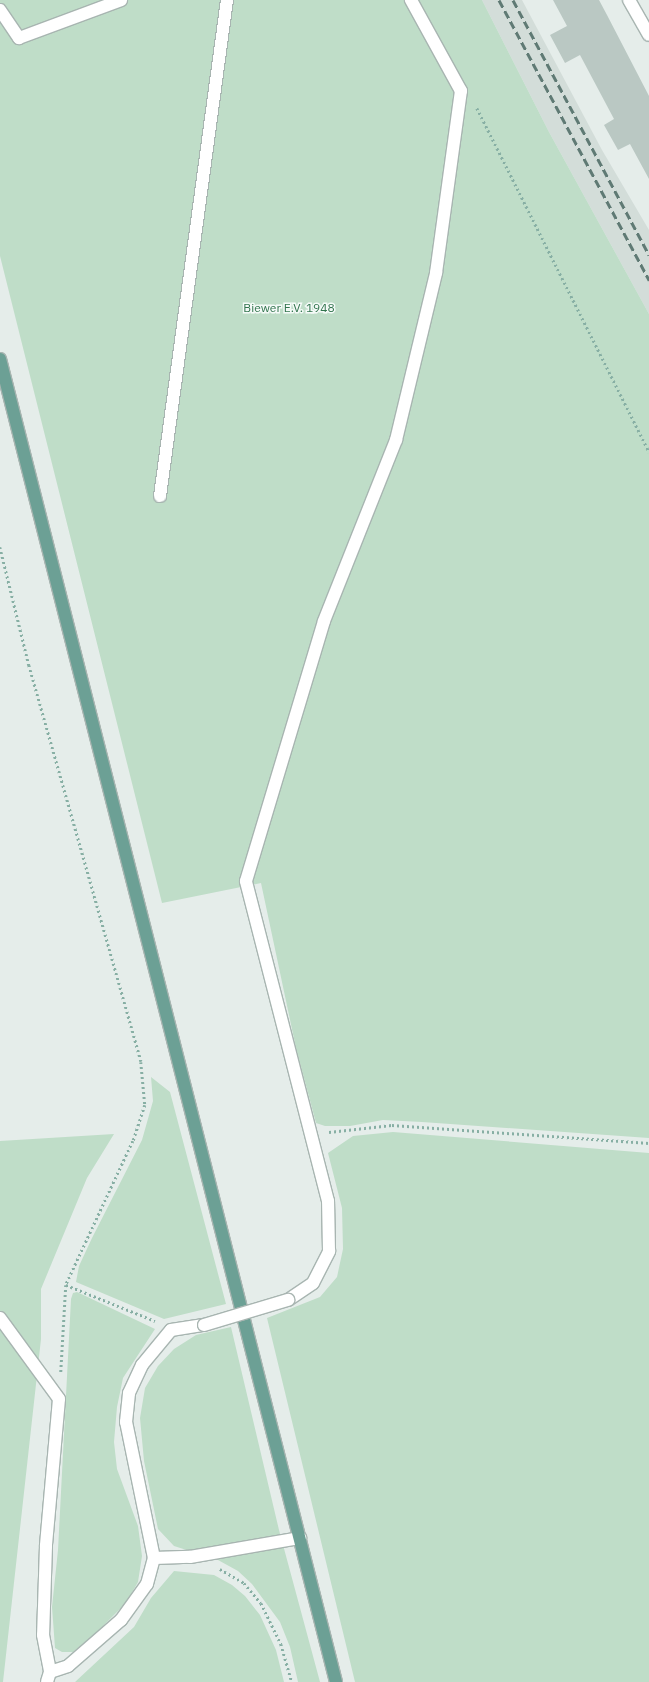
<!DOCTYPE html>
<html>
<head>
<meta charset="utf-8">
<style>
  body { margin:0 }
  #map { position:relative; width:649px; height:1682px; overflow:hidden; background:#e5edea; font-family:"IBM Plex Sans",sans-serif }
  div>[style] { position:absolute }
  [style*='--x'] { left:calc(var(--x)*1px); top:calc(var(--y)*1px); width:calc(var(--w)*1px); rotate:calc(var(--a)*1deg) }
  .built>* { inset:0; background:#d3ddd9 }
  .green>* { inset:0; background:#bfddc8 }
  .building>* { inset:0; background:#bac8c3 }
  .path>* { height:2.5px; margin-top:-1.25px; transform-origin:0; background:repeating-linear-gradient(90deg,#87afa4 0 2px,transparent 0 5px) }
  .roads { filter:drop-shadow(1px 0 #a8b5b1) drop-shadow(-1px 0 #a8b5b1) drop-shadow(0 1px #a8b5b1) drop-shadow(0 -1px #a8b5b1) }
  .minor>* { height:12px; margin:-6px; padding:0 6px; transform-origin:6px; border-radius:6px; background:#fff }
  .major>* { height:12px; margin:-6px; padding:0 6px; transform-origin:6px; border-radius:6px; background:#6ca095 }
  .rail>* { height:3px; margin-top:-1.5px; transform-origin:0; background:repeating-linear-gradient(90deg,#5f7a74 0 8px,transparent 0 12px) }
  .bridges { filter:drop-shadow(1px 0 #a8b5b1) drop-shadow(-1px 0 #a8b5b1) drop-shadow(0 1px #a8b5b1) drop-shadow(0 -1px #a8b5b1) }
  .minor-bridge>* { height:12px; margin:-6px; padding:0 6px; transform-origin:6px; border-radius:6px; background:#fff }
  span { translate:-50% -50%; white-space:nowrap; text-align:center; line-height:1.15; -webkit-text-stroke:3px #f5faf8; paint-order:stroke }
  .park-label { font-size:12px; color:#31744d }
</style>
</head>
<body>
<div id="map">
  <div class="built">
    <i style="clip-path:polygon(482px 0,522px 0,602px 150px,649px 230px,649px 314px,549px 132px)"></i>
  </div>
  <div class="green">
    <i style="clip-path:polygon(0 0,482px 0,549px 132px,649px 314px,649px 1138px,422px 1122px,383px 1120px,350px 1126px,325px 1126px,316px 1123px,296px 1048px,261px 883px,162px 903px,0 256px)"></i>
    <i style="clip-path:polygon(151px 1077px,170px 1092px,226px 1304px,164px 1319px,76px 1282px,79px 1266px,92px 1238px,142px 1140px,153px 1101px)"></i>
    <i style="clip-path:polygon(393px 1132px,649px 1153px,649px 1682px,355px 1682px,267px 1318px,320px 1297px,337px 1277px,343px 1249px,342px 1208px,328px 1153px,353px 1136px)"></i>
    <i style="clip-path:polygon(114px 1134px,87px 1178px,41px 1289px,41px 1339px,3px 1682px,0 1682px,0 1141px)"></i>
    <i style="clip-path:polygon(77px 1292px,155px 1329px,123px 1378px,117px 1407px,114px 1442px,117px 1469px,138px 1526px,142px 1556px,138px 1582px,126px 1603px,96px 1633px,73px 1652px,62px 1652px,55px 1648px,52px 1607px,58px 1550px,71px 1299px,73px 1293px)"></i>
    <i style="clip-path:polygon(231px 1327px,279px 1530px,320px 1682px,298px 1682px,290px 1647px,280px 1622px,252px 1584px,238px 1571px,218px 1560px,174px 1546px,158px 1529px,144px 1461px,140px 1418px,145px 1388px,158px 1366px,174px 1349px,196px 1335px)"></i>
    <i style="clip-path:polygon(174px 1571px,214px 1575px,232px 1585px,245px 1596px,260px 1615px,276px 1650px,284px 1682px,75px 1682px,134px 1627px,151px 1598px)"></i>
  </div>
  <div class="building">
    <i style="clip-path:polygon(553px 0,599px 0,607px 15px,649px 96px,649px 179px,630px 144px,618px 150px,604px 125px,614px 119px,580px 55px,565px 63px,550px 35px,567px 26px)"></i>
  </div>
  <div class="path">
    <i style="--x:477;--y:108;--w:385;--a:63.4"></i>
    <i style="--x:0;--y:547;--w:122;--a:76.2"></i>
    <i style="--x:29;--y:665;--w:412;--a:74.2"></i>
    <i style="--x:141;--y:1062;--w:43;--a:84.7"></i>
    <i style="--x:145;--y:1105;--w:38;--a:108"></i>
    <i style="--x:133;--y:1141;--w:159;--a:115"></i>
    <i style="--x:66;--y:1285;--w:87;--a:93.3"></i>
    <i style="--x:329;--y:1132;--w:63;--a:-6.3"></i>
    <i style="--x:392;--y:1125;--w:258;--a:4"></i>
    <i style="--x:66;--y:1285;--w:96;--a:22"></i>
    <i style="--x:220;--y:1569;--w:28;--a:30"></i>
    <i style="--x:244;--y:1583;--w:26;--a:50"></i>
    <i style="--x:261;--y:1603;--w:46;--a:64"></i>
    <i style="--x:281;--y:1644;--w:40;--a:74"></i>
  </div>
  <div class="roads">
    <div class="minor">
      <i style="--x:629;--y:0;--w:40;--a:60.3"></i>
      <i style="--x:0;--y:10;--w:34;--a:56"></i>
      <i style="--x:19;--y:38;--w:109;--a:-20.4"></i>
      <i style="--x:160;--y:496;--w:501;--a:-82.31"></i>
      <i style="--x:288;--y:1300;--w:30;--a:-34"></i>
      <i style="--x:313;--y:1283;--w:36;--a:-63"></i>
      <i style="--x:329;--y:1251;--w:50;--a:-91.1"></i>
      <i style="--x:328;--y:1201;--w:330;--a:-104.4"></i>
      <i style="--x:246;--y:881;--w:271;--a:-73.3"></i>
      <i style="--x:324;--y:621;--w:195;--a:-68.3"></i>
      <i style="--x:396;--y:440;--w:172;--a:-76.5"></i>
      <i style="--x:436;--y:273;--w:184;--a:-82.2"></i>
      <i style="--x:461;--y:91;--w:104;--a:-118.8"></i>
      <i style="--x:0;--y:1318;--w:100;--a:53.9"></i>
      <i style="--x:59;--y:1399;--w:148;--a:95.1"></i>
      <i style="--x:46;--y:1546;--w:89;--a:91.9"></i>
      <i style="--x:43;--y:1635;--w:38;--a:79"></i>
      <i style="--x:50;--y:1672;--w:10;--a:107"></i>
      <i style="--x:154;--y:1558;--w:36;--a:-2"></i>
      <i style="--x:190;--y:1557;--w:112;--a:-9.8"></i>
      <i style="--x:50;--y:1672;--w:19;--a:-18"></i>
      <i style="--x:68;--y:1666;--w:70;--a:-41"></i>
      <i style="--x:121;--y:1620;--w:44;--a:-54.2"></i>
      <i style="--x:147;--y:1584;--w:27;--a:-75"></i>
      <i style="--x:154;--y:1558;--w:139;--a:-101.6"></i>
      <i style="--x:126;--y:1422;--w:29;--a:-84"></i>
      <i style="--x:129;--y:1393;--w:31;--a:-65"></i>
      <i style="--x:142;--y:1365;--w:45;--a:-50.4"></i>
      <i style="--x:171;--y:1330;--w:33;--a:-9"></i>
    </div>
    <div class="major">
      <i style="--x:0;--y:359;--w:1365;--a:75.75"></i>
    </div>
  </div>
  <div class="rail">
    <i style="--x:499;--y:0;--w:318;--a:61.8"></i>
    <i style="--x:513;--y:0;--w:289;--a:61.9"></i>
  </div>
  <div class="bridges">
    <div class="minor-bridge">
      <i style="--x:204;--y:1325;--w:88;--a:-16.6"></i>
    </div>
  </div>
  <div class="park-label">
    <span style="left:289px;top:308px">Biewer E.V. 1948</span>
  </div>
</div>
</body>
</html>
